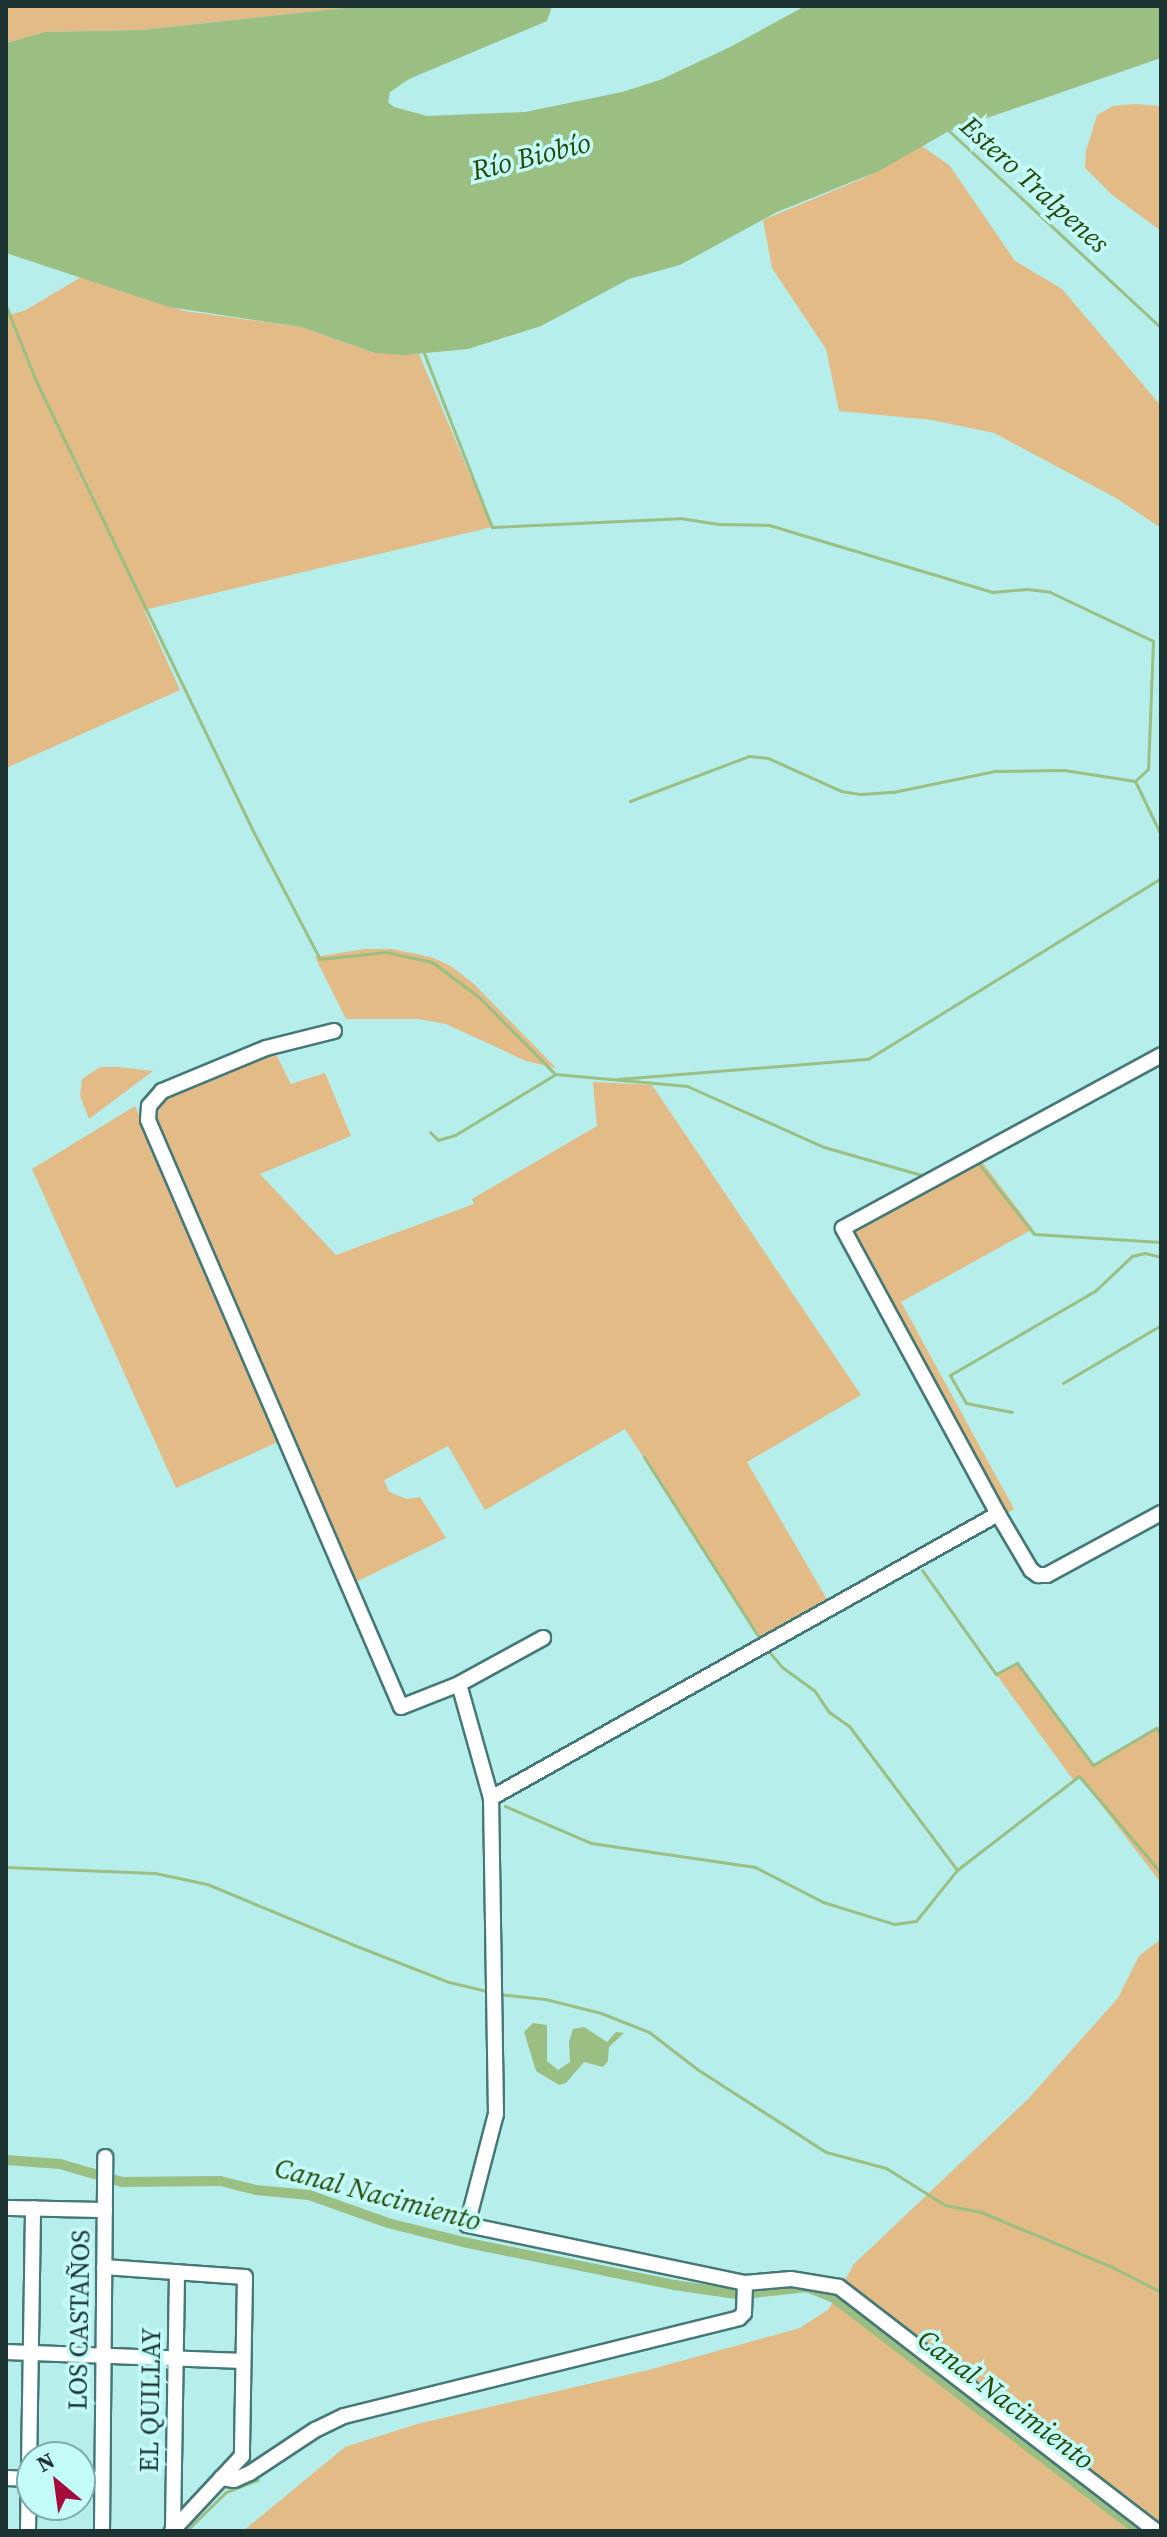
<!DOCTYPE html>
<html>
<head>
<meta charset="utf-8">
<style>
  body { margin:0 }
  #map { position:relative; width:1167px; height:2537px; overflow:hidden; background:#b6eeec; font-family:"Source Serif 4",serif }
  div>[style] { position:absolute }
  [style*='--x'] { left:calc(var(--x)*1px); top:calc(var(--y)*1px); width:calc(var(--w)*1px); rotate:calc(var(--a)*1deg) }
  .green>* { inset:0; background:#e3bb87 }
  .water>* { inset:0; background:#9bbe83 }
  .stream>* { height:3px; margin:-1.5px; padding:0 1.5px; transform-origin:1.5px; border-radius:1.5px; background:#9bbe83 }
  .canal>* { height:10px; margin:-5px; padding:0 5px; transform-origin:5px; border-radius:5px; background:#9bbe83 }
  .roads { filter:drop-shadow(2px 0 #457978) drop-shadow(-2px 0 #457978) drop-shadow(0 2px #457978) drop-shadow(0 -2px #457978) }
  .minor>* { height:14px; margin:-7px; padding:0 7px; transform-origin:7px; border-radius:7px; background:#fff }
  span { translate:-50% -50%; white-space:nowrap; text-align:center; line-height:1.15; -webkit-text-stroke:7px #c3fbf9; paint-order:stroke }
  .street-label { font-size:26px; color:#1d3332 }
  .water-label { font-size:28px; color:#284809; font-style:italic }
  .frame { position:absolute; inset:0; border:8px solid #1d3332; pointer-events:none }
  .north { position:absolute; left:16px; top:2441px; width:80px; height:80px; box-sizing:border-box; background:#c3fbf9; border:2px solid #81aba9; border-radius:50%; rotate:331deg; font-size:22px; font-weight:700; line-height:32px; text-align:center; color:#1d3332 }
  .north::after { content:''; display:block; margin:auto; width:28px; height:36px; background:#a60c3b; clip-path:polygon(50% 0,100% 100%,50% 72%,0 100%) }
</style>
</head>
<body>
<div id="map">
  <div class="green">
    <i style="clip-path:polygon(6px 6px,363px 6px,142px 30px,45px 32px,6px 43px)"></i>
    <i style="clip-path:polygon(1134px 104px,1161px 106px,1161px 231px,1111px 194px,1085px 168px,1086px 151px,1097px 115px,1113px 106px)"></i>
    <i style="clip-path:polygon(922px 146px,950px 166px,1015px 261px,1062px 289px,1161px 406px,1161px 528px,1116px 498px,994px 433px,932px 420px,839px 411px,826px 349px,772px 268px,763px 220px,864px 178px)"></i>
    <i style="clip-path:polygon(81px 277px,184px 311px,301px 327px,375px 353px,419px 354px,492px 527px,144px 610px,180px 690px,6px 768px,6px 316px,26px 310px)"></i>
    <i style="clip-path:polygon(365px 949px,392px 949px,431px 957px,451px 966px,474px 984px,556px 1068px,526px 1061px,446px 1024px,418px 1019px,346px 1019px,315px 957px)"></i>
    <i style="clip-path:polygon(276px 1054px,291px 1084px,325px 1073px,351px 1136px,260px 1174px,336px 1255px,474px 1204px,472px 1199px,597px 1126px,593px 1082px,652px 1085px,861px 1395px,747px 1462px,828px 1601px,761px 1638px,625px 1429px,485px 1510px,448px 1446px,384px 1480px,389px 1492px,407px 1499px,420px 1497px,446px 1538px,356px 1582px,153px 1114px,170px 1091px)"></i>
    <i style="clip-path:polygon(100px 1067px,119px 1067px,153px 1071px,89px 1119px,80px 1096px,82px 1079px)"></i>
    <i style="clip-path:polygon(135px 1106px,206px 1266px,278px 1442px,176px 1488px,32px 1169px)"></i>
    <i style="clip-path:polygon(980px 1159px,1033px 1229px,901px 1302px,1014px 1509px,1004px 1515px,850px 1228px)"></i>
    <i style="clip-path:polygon(1017px 1663px,1093px 1765px,1161px 1725px,1161px 1883px,1080px 1777px,1074px 1781px,996px 1674px)"></i>
    <i style="clip-path:polygon(1161px 1939px,1161px 2531px,243px 2531px,345px 2447px,417px 2424px,652px 2369px,800px 2328px,829px 2309px,854px 2264px,1028px 2099px,1118px 1998px,1139px 1956px)"></i>
  </div>
  <div class="water">
    <i style="clip-path:polygon(363px 6px,552px 6px,547px 21px,409px 79px,390px 92px,388px 102px,394px 107px,427px 116px,525px 112px,622px 92px,660px 80px,730px 47px,805px 6px,1161px 6px,1161px 58px,949px 131px,879px 171px,777px 212px,680px 265px,629px 279px,541px 326px,468px 349px,405px 355px,375px 353px,301px 327px,169px 307px,6px 253px,6px 43px,45px 32px,142px 30px)"></i>
    <i style="clip-path:polygon(533px 2023px,547px 2025px,547px 2061px,558px 2070px,570px 2062px,569px 2042px,573px 2029px,584px 2027px,607px 2042px,616px 2032px,624px 2033px,609px 2047px,608px 2061px,603px 2067px,584px 2062px,566px 2083px,559px 2085px,536px 2071px,524px 2032px)"></i>
  </div>
  <div class="stream">
    <i style="--x:947;--y:129;--w:292;--a:42.9"></i>
    <i style="--x:6;--y:306;--w:81;--a:68.2"></i>
    <i style="--x:36;--y:381;--w:502;--a:64.25"></i>
    <i style="--x:254;--y:833;--w:142;--a:62.4"></i>
    <i style="--x:320;--y:959;--w:66;--a:-6.1"></i>
    <i style="--x:386;--y:952;--w:47;--a:12.3"></i>
    <i style="--x:432;--y:962;--w:59;--a:36.7"></i>
    <i style="--x:479;--y:997;--w:108;--a:45.4"></i>
    <i style="--x:555;--y:1074;--w:133;--a:5.2"></i>
    <i style="--x:687;--y:1086;--w:150;--a:24"></i>
    <i style="--x:824;--y:1147;--w:105;--a:16"></i>
    <i style="--x:424;--y:353;--w:187;--a:68.7"></i>
    <i style="--x:492;--y:527;--w:188;--a:-2.7"></i>
    <i style="--x:680;--y:518;--w:39;--a:9"></i>
    <i style="--x:719;--y:524;--w:50;--a:1.1"></i>
    <i style="--x:769;--y:525;--w:234;--a:16.7"></i>
    <i style="--x:993;--y:592;--w:34;--a:-5"></i>
    <i style="--x:1027;--y:589;--w:23;--a:7"></i>
    <i style="--x:1050;--y:592;--w:114;--a:25.4"></i>
    <i style="--x:1153;--y:641;--w:128;--a:92.2"></i>
    <i style="--x:1148;--y:769;--w:18;--a:137"></i>
    <i style="--x:1135;--y:781;--w:60;--a:64.3"></i>
    <i style="--x:630;--y:801;--w:127;--a:-20.7"></i>
    <i style="--x:749;--y:756;--w:19;--a:6"></i>
    <i style="--x:768;--y:758;--w:80;--a:24.3"></i>
    <i style="--x:841;--y:791;--w:20;--a:9"></i>
    <i style="--x:861;--y:794;--w:32;--a:-4"></i>
    <i style="--x:893;--y:792;--w:104;--a:-11.6"></i>
    <i style="--x:995;--y:771;--w:69;--a:-0.8"></i>
    <i style="--x:1064;--y:770;--w:72;--a:8.8"></i>
    <i style="--x:618;--y:1079;--w:251;--a:-4.6"></i>
    <i style="--x:868;--y:1059;--w:344;--a:-31.7"></i>
    <i style="--x:430;--y:1132;--w:11;--a:45"></i>
    <i style="--x:438;--y:1140;--w:18;--a:-16"></i>
    <i style="--x:455;--y:1135;--w:116;--a:-31.2"></i>
    <i style="--x:979;--y:1164;--w:89;--a:51.8"></i>
    <i style="--x:1034;--y:1234;--w:127;--a:3.6"></i>
    <i style="--x:1063;--y:1383;--w:114;--a:-30.6"></i>
    <i style="--x:1012;--y:1412;--w:47;--a:-168.9"></i>
    <i style="--x:966;--y:1403;--w:32;--a:-120"></i>
    <i style="--x:950;--y:1375;--w:168;--a:-30.1"></i>
    <i style="--x:1095;--y:1291;--w:51;--a:-43.4"></i>
    <i style="--x:1132;--y:1256;--w:13;--a:-13"></i>
    <i style="--x:1145;--y:1253;--w:16;--a:14"></i>
    <i style="--x:644;--y:1457;--w:219;--a:57.5"></i>
    <i style="--x:922;--y:1570;--w:128;--a:54.6"></i>
    <i style="--x:996;--y:1674;--w:24;--a:-28"></i>
    <i style="--x:1017;--y:1663;--w:127;--a:53.3"></i>
    <i style="--x:1093;--y:1765;--w:73;--a:-30.4"></i>
    <i style="--x:1156;--y:1728;--w:8;--a:50"></i>
    <i style="--x:766;--y:1648;--w:25;--a:50"></i>
    <i style="--x:782;--y:1667;--w:39;--a:36"></i>
    <i style="--x:814;--y:1690;--w:27;--a:56"></i>
    <i style="--x:829;--y:1712;--w:24;--a:35"></i>
    <i style="--x:849;--y:1726;--w:180;--a:53.1"></i>
    <i style="--x:957;--y:1870;--w:154;--a:-37.6"></i>
    <i style="--x:1079;--y:1776;--w:127;--a:49.8"></i>
    <i style="--x:505;--y:1806;--w:94;--a:23.3"></i>
    <i style="--x:591;--y:1843;--w:166;--a:8.3"></i>
    <i style="--x:755;--y:1867;--w:76;--a:27.2"></i>
    <i style="--x:823;--y:1902;--w:74;--a:17.2"></i>
    <i style="--x:894;--y:1924;--w:22;--a:-8"></i>
    <i style="--x:916;--y:1921;--w:65;--a:-51.2"></i>
    <i style="--x:6;--y:1867;--w:149;--a:2.3"></i>
    <i style="--x:155;--y:1873;--w:53;--a:11.9"></i>
    <i style="--x:207;--y:1884;--w:159;--a:22.5"></i>
    <i style="--x:354;--y:1945;--w:102;--a:21.3"></i>
    <i style="--x:449;--y:1982;--w:43;--a:13.4"></i>
    <i style="--x:498;--y:1994;--w:47;--a:6.1"></i>
    <i style="--x:545;--y:1999;--w:58;--a:14"></i>
    <i style="--x:601;--y:2013;--w:52;--a:21.6"></i>
    <i style="--x:649;--y:2032;--w:61;--a:37.6"></i>
    <i style="--x:697;--y:2069;--w:153;--a:32.8"></i>
    <i style="--x:826;--y:2152;--w:62;--a:14.9"></i>
    <i style="--x:886;--y:2168;--w:70;--a:32.1"></i>
    <i style="--x:945;--y:2205;--w:37;--a:11"></i>
    <i style="--x:981;--y:2212;--w:140;--a:22.7"></i>
    <i style="--x:1110;--y:2266;--w:57;--a:27"></i>
    <i style="--x:186;--y:2531;--w:56;--a:-44.3"></i>
    <i style="--x:226;--y:2492;--w:34;--a:-21"></i>
  </div>
  <div class="canal">
    <i style="--x:6;--y:2160;--w:54;--a:4.2"></i>
    <i style="--x:60;--y:2164;--w:65;--a:16.2"></i>
    <i style="--x:122;--y:2182;--w:98;--a:-0.6"></i>
    <i style="--x:220;--y:2181;--w:37;--a:14"></i>
    <i style="--x:256;--y:2190;--w:53;--a:5.4"></i>
    <i style="--x:309;--y:2195;--w:84;--a:19.5"></i>
    <i style="--x:388;--y:2223;--w:77;--a:14.2"></i>
    <i style="--x:463;--y:2242;--w:215;--a:11.5"></i>
    <i style="--x:674;--y:2285;--w:63;--a:8.3"></i>
    <i style="--x:753;--y:2293;--w:54;--a:-6.3"></i>
    <i style="--x:807;--y:2287;--w:29;--a:22"></i>
    <i style="--x:834;--y:2298;--w:384;--a:37.4"></i>
  </div>
  <div class="roads">
    <div class="minor">
      <i style="--x:334;--y:1031;--w:70;--a:166"></i>
      <i style="--x:266;--y:1048;--w:113;--a:157.5"></i>
      <i style="--x:162;--y:1091;--w:20;--a:131"></i>
      <i style="--x:149;--y:1106;--w:14;--a:94"></i>
      <i style="--x:148;--y:1120;--w:639;--a:66.68"></i>
      <i style="--x:401;--y:1707;--w:62;--a:-21.6"></i>
      <i style="--x:998;--y:1514;--w:65;--a:59.5"></i>
      <i style="--x:1031;--y:1570;--w:9;--a:36"></i>
      <i style="--x:1038;--y:1575;--w:9;--a:0"></i>
      <i style="--x:1047;--y:1575;--w:130;--a:-28.5"></i>
      <i style="--x:491;--y:1798;--w:118;--a:-105.7"></i>
      <i style="--x:459;--y:1684;--w:96;--a:-28.7"></i>
      <i style="--x:6;--y:2208;--w:99;--a:1.2"></i>
      <i style="--x:104;--y:2267;--w:141;--a:4.1"></i>
      <i style="--x:245;--y:2277;--w:179;--a:91"></i>
      <i style="--x:242;--y:2456;--w:103;--a:133"></i>
      <i style="--x:6;--y:2352;--w:237;--a:2.2"></i>
      <i style="--x:6;--y:2478;--w:26;--a:2"></i>
      <i style="--x:221;--y:2478;--w:13;--a:9"></i>
      <i style="--x:234;--y:2480;--w:17;--a:-24"></i>
      <i style="--x:250;--y:2473;--w:78;--a:-33.5"></i>
      <i style="--x:315;--y:2430;--w:32;--a:-26"></i>
      <i style="--x:344;--y:2416;--w:407;--a:-13.9"></i>
      <i style="--x:739;--y:2318;--w:7;--a:-45"></i>
      <i style="--x:744;--y:2313;--w:30;--a:-88"></i>
      <i style="--x:80;--y:2479;--w:22;--a:0"></i>
      <i style="--x:173;--y:2529;--w:257;--a:-89.1"></i>
      <i style="--x:28;--y:2531;--w:323;--a:-89.1"></i>
      <i style="--x:102;--y:2531;--w:374;--a:-89.5"></i>
      <i style="--x:1156;--y:2531;--w:400;--a:-142.4"></i>
      <i style="--x:839;--y:2287;--w:49;--a:-170.5"></i>
      <i style="--x:791;--y:2279;--w:46;--a:175"></i>
      <i style="--x:745;--y:2283;--w:284;--a:-168.2"></i>
      <i style="--x:467;--y:2225;--w:115;--a:-75.4"></i>
      <i style="--x:496;--y:2114;--w:316;--a:-90.9"></i>
      <i style="--x:491;--y:1798;--w:581;--a:-29.26"></i>
      <i style="--x:998;--y:1514;--w:325;--a:-118.5"></i>
      <i style="--x:843;--y:1228;--w:362;--a:-28.5"></i>
    </div>
  </div>
  <div class="street-label">
    <span style="left:80px;top:2320px;rotate:-89deg">LOS CASTAÑOS</span>
    <span style="left:151px;top:2400px;rotate:-89deg">EL QUILLAY</span>
  </div>
  <div class="water-label">
    <span style="left:531px;top:156px;rotate:-14deg">Río Biobío</span>
    <span style="left:1035px;top:184px;rotate:42deg">Estero Tralpenes</span>
    <span style="left:378px;top:2194px;rotate:15deg">Canal Nacimiento</span>
    <span style="left:1006px;top:2399px;rotate:37deg">Canal Nacimiento</span>
  </div>
  <div class="frame"></div>
  <div class="north">N</div>
</div>
</body>
</html>
